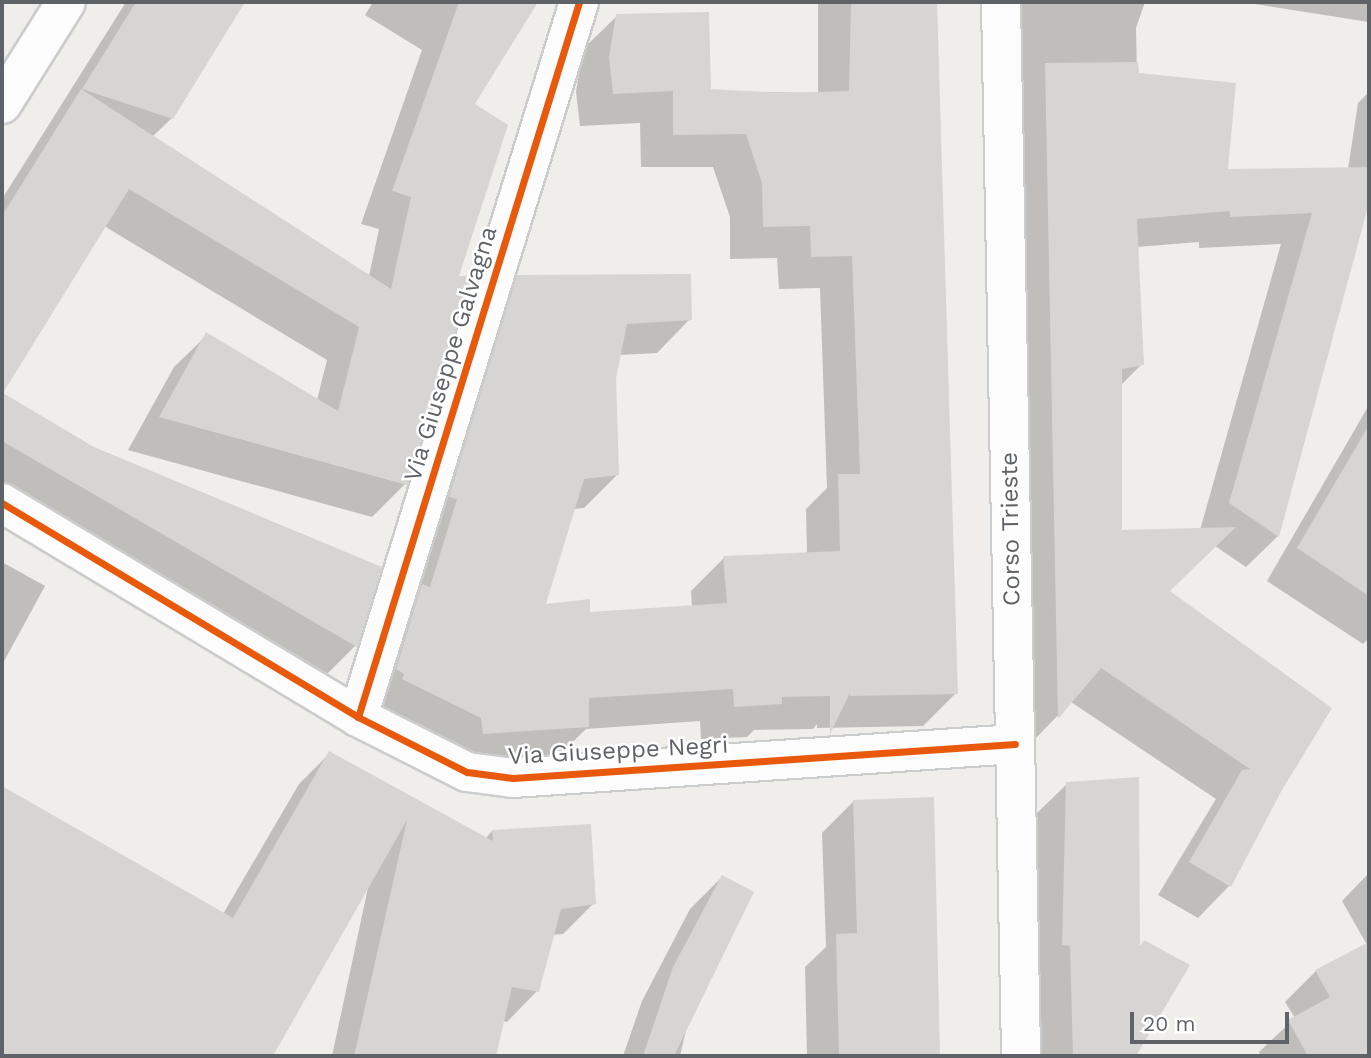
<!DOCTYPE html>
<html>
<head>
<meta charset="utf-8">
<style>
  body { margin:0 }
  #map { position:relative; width:1371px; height:1058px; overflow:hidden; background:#efeeea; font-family:"Work Sans",sans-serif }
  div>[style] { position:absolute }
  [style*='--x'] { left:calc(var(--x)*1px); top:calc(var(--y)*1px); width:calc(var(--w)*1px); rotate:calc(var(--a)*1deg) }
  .shadow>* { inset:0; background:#0003 }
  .building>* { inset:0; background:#d6d5d3 }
  .roads { filter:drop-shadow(2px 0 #cbcccc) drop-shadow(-2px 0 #cbcccc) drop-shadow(0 2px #cbcccc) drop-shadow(0 -2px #cbcccc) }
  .minor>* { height:38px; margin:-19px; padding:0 19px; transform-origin:19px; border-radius:19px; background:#fdfcfc }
  .secondary>* { height:38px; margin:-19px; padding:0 19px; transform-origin:19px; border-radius:19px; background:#fdfcfc }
  .cycleway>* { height:7px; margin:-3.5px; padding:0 3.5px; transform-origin:3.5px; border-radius:3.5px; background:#e8590c }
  span { translate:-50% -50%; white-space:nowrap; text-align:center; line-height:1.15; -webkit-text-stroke:5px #fff; paint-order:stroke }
  .street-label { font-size:24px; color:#5f6368 }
  .frame { position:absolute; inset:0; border:4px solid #5f6368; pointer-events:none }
  .scale { position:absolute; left:1130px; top:1012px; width:159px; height:32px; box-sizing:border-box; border:4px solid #5f6368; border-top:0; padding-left:9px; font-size:21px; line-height:24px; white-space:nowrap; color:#5f6368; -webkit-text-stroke:5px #fff; paint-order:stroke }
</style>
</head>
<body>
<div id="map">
  <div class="shadow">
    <i style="clip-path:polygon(126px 2px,243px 2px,172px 118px,152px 137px,369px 276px,379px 229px,361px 224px,422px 50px,365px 15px,373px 2px,536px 2px,473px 104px,457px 277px,405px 484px,372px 517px,128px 450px,174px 367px,207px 335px,317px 400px,327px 360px,104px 226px,2px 392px,2px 199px)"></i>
    <i style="clip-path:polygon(818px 2px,936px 2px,956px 693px,923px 726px,817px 728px,817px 724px,813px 729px,754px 730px,747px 737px,701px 739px,700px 721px,586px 729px,554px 760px,450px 767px,370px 712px,485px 310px,518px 277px,690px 319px,657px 353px,619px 355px,614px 378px,617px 475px,584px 508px,573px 509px,544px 606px,588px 613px,692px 607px,691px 591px,724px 558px,807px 554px,806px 509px,827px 488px,820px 288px,779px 289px,777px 258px,730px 259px,730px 217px,713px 167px,641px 167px,640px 123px,580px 126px,576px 92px,583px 49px,617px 16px,709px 91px,818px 93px)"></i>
    <i style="clip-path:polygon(evenodd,1010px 2px,1145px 2px,1136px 28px,1137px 75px,1226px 171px,1348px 169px,1358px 103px,1369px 92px,1369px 197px,1278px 536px,1246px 567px,1215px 546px,1168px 592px,1280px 789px,1229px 886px,1198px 918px,1158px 895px,1216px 799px,1071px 702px,1027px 747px,1010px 2px,1199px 242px,1199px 248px,1281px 244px,1200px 530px,1120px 532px,1120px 386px,1142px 364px,1136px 247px,1199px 242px)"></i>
    <i style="clip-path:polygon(1242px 2px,1369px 2px,1369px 22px)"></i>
    <i style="clip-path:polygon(2px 394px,93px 448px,379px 568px,355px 646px,322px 679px,2px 493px)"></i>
    <i style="clip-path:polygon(1369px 405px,1369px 638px,1363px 644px,1267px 581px)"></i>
    <i style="clip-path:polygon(2px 562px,45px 586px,2px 665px)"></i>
    <i style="clip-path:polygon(330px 753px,485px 839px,492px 831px,594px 903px,563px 934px,552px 935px,537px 991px,507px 1022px,502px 1021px,494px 1056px,332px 1056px,369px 883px,271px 1056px,2px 1056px,2px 788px,223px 914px,299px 784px)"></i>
    <i style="clip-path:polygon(1067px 784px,1138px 948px,1144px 942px,1187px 966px,1134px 1056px,1042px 1056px,1040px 976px,1032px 975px,1036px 814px)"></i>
    <i style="clip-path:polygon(932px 799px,938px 1056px,807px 1056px,805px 967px,826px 947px,822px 833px,854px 801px)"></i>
    <i style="clip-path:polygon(1369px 873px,1369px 1056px,1261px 1056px,1259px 1052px,1295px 1018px,1285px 1002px,1316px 971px,1367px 945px,1342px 901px)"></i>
    <i style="clip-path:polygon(722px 877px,680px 1056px,623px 1056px,642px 1001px,690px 909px)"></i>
  </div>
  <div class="building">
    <i style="clip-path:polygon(136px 2px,245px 2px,173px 119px,82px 89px)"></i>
    <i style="clip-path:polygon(459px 2px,538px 2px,475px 104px,508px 125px,459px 276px,472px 276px,407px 485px,159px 417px,206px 332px,338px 411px,359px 327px,129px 189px,3px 393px,94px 447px,382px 567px,357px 647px,2px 441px,2px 216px,81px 89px,391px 289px,411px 197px,392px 191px)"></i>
    <i style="clip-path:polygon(851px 2px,937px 2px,958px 694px,850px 696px,850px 693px,830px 734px,830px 696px,782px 697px,782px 704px,734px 707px,733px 689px,589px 698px,589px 727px,483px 734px,481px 718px,402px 679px,404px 674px,396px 669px,422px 584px,430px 587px,457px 499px,449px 497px,517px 275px,691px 274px,692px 320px,627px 324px,616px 378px,619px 475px,584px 479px,546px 604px,590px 599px,590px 612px,727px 603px,723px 556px,840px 551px,838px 474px,860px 474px,852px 256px,811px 257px,810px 226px,763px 227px,762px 183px,746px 134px,673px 135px,673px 91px,613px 94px,609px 57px,616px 14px,709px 12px,711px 89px,782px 93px,849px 91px)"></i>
    <i style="clip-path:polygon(1138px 62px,1139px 73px,1236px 83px,1228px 169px,1369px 167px,1369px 203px,1279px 537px,1229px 503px,1312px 213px,1230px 217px,1230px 211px,1137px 219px,1144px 365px,1122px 369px,1122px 530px,1236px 527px,1170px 591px,1332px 708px,1282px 790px,1231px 887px,1189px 862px,1242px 770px,1250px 769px,1101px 668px,1058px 719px,1045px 63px)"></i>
    <i style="clip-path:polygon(1369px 425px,1369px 596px,1297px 548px)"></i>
    <i style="clip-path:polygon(329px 751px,493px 841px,492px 830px,591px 824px,596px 904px,561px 909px,539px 992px,512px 987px,496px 1056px,354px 1056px,407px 820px,273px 1056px,2px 1056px,2px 786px,233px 918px)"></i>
    <i style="clip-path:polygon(1139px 777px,1140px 947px,1144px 940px,1190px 965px,1136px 1056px,1073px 1056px,1070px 946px,1062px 945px,1066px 782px)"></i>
    <i style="clip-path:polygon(934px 797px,940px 1056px,839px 1056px,836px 934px,857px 933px,853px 800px)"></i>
    <i style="clip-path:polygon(722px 875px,754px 892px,674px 1056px,643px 1056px,673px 967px)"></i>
    <i style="clip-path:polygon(1369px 942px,1369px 1056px,1308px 1056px,1288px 1020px,1330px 997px,1315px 970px)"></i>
  </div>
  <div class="roads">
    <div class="minor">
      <i style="--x:2;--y:503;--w:415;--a:31"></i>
      <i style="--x:358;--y:717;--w:122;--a:26.8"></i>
      <i style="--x:467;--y:772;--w:46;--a:7.4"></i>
      <i style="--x:513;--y:778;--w:503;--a:-3.87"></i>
      <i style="--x:358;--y:717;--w:748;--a:-72.82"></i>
    </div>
    <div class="secondary">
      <i style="--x:1001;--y:2;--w:1054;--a:88.91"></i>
      <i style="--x:2;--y:104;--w:120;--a:-57.9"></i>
    </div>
  </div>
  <div class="cycleway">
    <i style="--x:2;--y:503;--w:415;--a:31"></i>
    <i style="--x:358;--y:717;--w:122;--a:26.8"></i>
    <i style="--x:467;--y:772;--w:46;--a:7.4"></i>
    <i style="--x:513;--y:778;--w:503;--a:-3.87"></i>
    <i style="--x:358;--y:717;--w:748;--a:-72.82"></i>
  </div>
  <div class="street-label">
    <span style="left:451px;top:354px;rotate:-73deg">Via Giuseppe Galvagna</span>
    <span style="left:1011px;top:529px;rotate:-91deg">Corso Trieste</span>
    <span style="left:618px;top:751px;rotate:-3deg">Via Giuseppe Negri</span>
  </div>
  <div class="frame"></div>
  <div class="scale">20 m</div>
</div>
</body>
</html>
